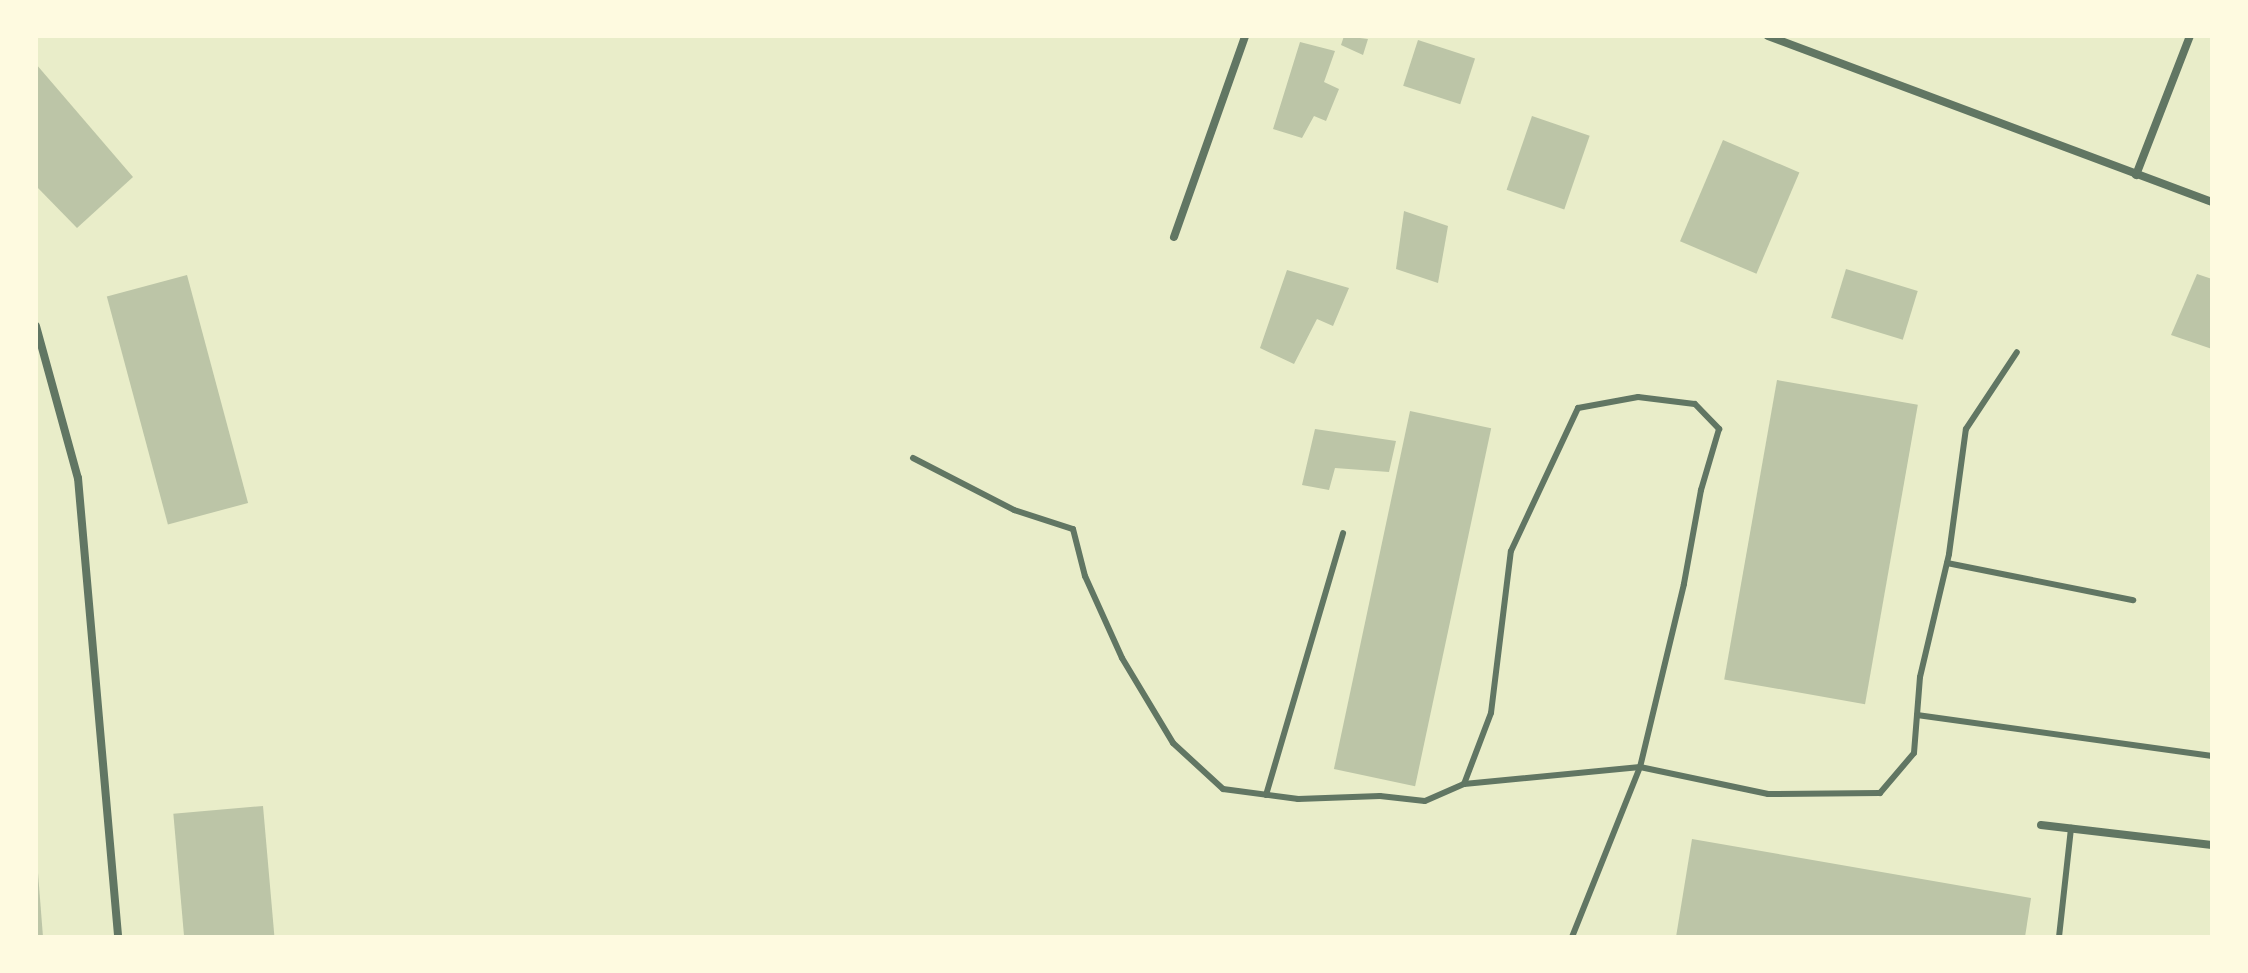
<!DOCTYPE html>
<html>
<head>
<meta charset="utf-8">
<style>
  body { margin:0 }
  #map { position:relative; width:2248px; height:973px; overflow:hidden; background:#e9edc9; font-family:"Fira Sans Condensed",sans-serif }
  div>[style] { position:absolute }
  [style*='--x'] { left:calc(var(--x)*1px); top:calc(var(--y)*1px); width:calc(var(--w)*1px); rotate:calc(var(--a)*1deg) }
  .building>* { inset:0; background:#bcc5a7; transform-origin:0 0 }
  .service>* { height:6px; margin:-3px; padding:0 3px; transform-origin:3px; border-radius:3px; background:#617663 }
  .minor>* { height:8px; margin:-4px; padding:0 4px; transform-origin:4px; border-radius:4px; background:#617663 }
  span { translate:-50% -50%; white-space:nowrap; text-align:center; line-height:1.15; -webkit-text-stroke:6px #fefae0; paint-order:stroke }
  .frame { position:absolute; inset:0; border:38px solid #fefae0; pointer-events:none }
</style>
</head>
<body>
<div id="map">
  <div class="building">
    <i style="clip-path:polygon(1344px 36px,1368px 39px,1363px 55px,1341px 45px)"></i>
    <i style="left:1418px;top:40px;width:60px;height:48px;rotate:18deg"></i>
    <i style="clip-path:polygon(1300px 42px,1335px 51px,1324px 82px,1339px 89px,1326px 121px,1314px 116px,1302px 138px,1273px 129px)"></i>
    <i style="clip-path:polygon(36px 64px,133px 177px,77px 228px,36px 186px)"></i>
    <i style="left:1532px;top:116px;width:61px;height:78px;rotate:19deg"></i>
    <i style="left:1723px;top:140px;width:83px;height:110px;rotate:23deg"></i>
    <i style="clip-path:polygon(1404px 211px,1448px 226px,1438px 283px,1396px 269px)"></i>
    <i style="left:1846px;top:269px;width:75px;height:51px;rotate:17deg"></i>
    <i style="clip-path:polygon(1287px 270px,1349px 288px,1333px 326px,1317px 319px,1294px 364px,1260px 348px)"></i>
    <i style="clip-path:polygon(2197px 274px,2212px 279px,2212px 349px,2171px 335px)"></i>
    <i style="left:187px;top:275px;width:236px;height:83px;rotate:75deg"></i>
    <i style="left:1777px;top:380px;width:143px;height:304px;rotate:10deg"></i>
    <i style="left:1410px;top:411px;width:83px;height:366px;rotate:12deg"></i>
    <i style="clip-path:polygon(1315px 429px,1396px 441px,1389px 472px,1335px 468px,1329px 490px,1302px 485px)"></i>
    <i style="left:263px;top:806px;width:132px;height:90px;rotate:85deg"></i>
    <i style="clip-path:polygon(1692px 839px,2031px 898px,2025px 937px,1676px 937px)"></i>
    <i style="clip-path:polygon(36px 873px,38px 873px,43px 937px,36px 937px)"></i>
  </div>
  <div class="service">
    <i style="--x:913;--y:458;--w:114;--a:27.2"></i>
    <i style="--x:1014;--y:510;--w:62;--a:17.9"></i>
    <i style="--x:1073;--y:529;--w:49;--a:75.7"></i>
    <i style="--x:1085;--y:576;--w:90;--a:65.7"></i>
    <i style="--x:1122;--y:658;--w:99;--a:59"></i>
    <i style="--x:1173;--y:743;--w:68;--a:42.6"></i>
    <i style="--x:1223;--y:789;--w:76;--a:7.6"></i>
    <i style="--x:1298;--y:799;--w:82;--a:-2.1"></i>
    <i style="--x:1380;--y:796;--w:45;--a:6.3"></i>
    <i style="--x:1425;--y:801;--w:43;--a:-23.6"></i>
    <i style="--x:1464;--y:784;--w:76;--a:-69.2"></i>
    <i style="--x:1491;--y:713;--w:163;--a:-83"></i>
    <i style="--x:1511;--y:551;--w:158;--a:-64.9"></i>
    <i style="--x:1578;--y:408;--w:61;--a:-10.4"></i>
    <i style="--x:1638;--y:397;--w:57;--a:7"></i>
    <i style="--x:1695;--y:404;--w:35;--a:46"></i>
    <i style="--x:1719;--y:429;--w:64;--a:106.4"></i>
    <i style="--x:1701;--y:490;--w:96;--a:100.3"></i>
    <i style="--x:1684;--y:584;--w:188;--a:103.5"></i>
    <i style="--x:1640;--y:767;--w:183;--a:111.8"></i>
    <i style="--x:1947;--y:563;--w:190;--a:11.3"></i>
    <i style="--x:1917;--y:715;--w:298;--a:7.9"></i>
    <i style="--x:1464;--y:784;--w:177;--a:-5.5"></i>
    <i style="--x:1640;--y:767;--w:131;--a:11.9"></i>
    <i style="--x:1768;--y:794;--w:112;--a:-0.5"></i>
    <i style="--x:1880;--y:793;--w:52;--a:-49.6"></i>
    <i style="--x:1914;--y:753;--w:76;--a:-85.5"></i>
    <i style="--x:1920;--y:677;--w:126;--a:-76.7"></i>
    <i style="--x:1949;--y:554;--w:126;--a:-82.3"></i>
    <i style="--x:1966;--y:429;--w:92;--a:-56.5"></i>
    <i style="--x:1266;--y:795;--w:273;--a:-73.6"></i>
    <i style="--x:2059;--y:937;--w:110;--a:-83.7"></i>
  </div>
  <div class="minor">
    <i style="--x:1768;--y:36;--w:474;--a:20.5"></i>
    <i style="--x:2136;--y:175;--w:149;--a:-68.8"></i>
    <i style="--x:1174;--y:237;--w:213;--a:-70.5"></i>
    <i style="--x:36;--y:326;--w:158;--a:74.6"></i>
    <i style="--x:78;--y:478;--w:461;--a:85"></i>
    <i style="--x:2041;--y:825;--w:172;--a:6.7"></i>
  </div>
  <div class="frame"></div>
</div>
</body>
</html>
